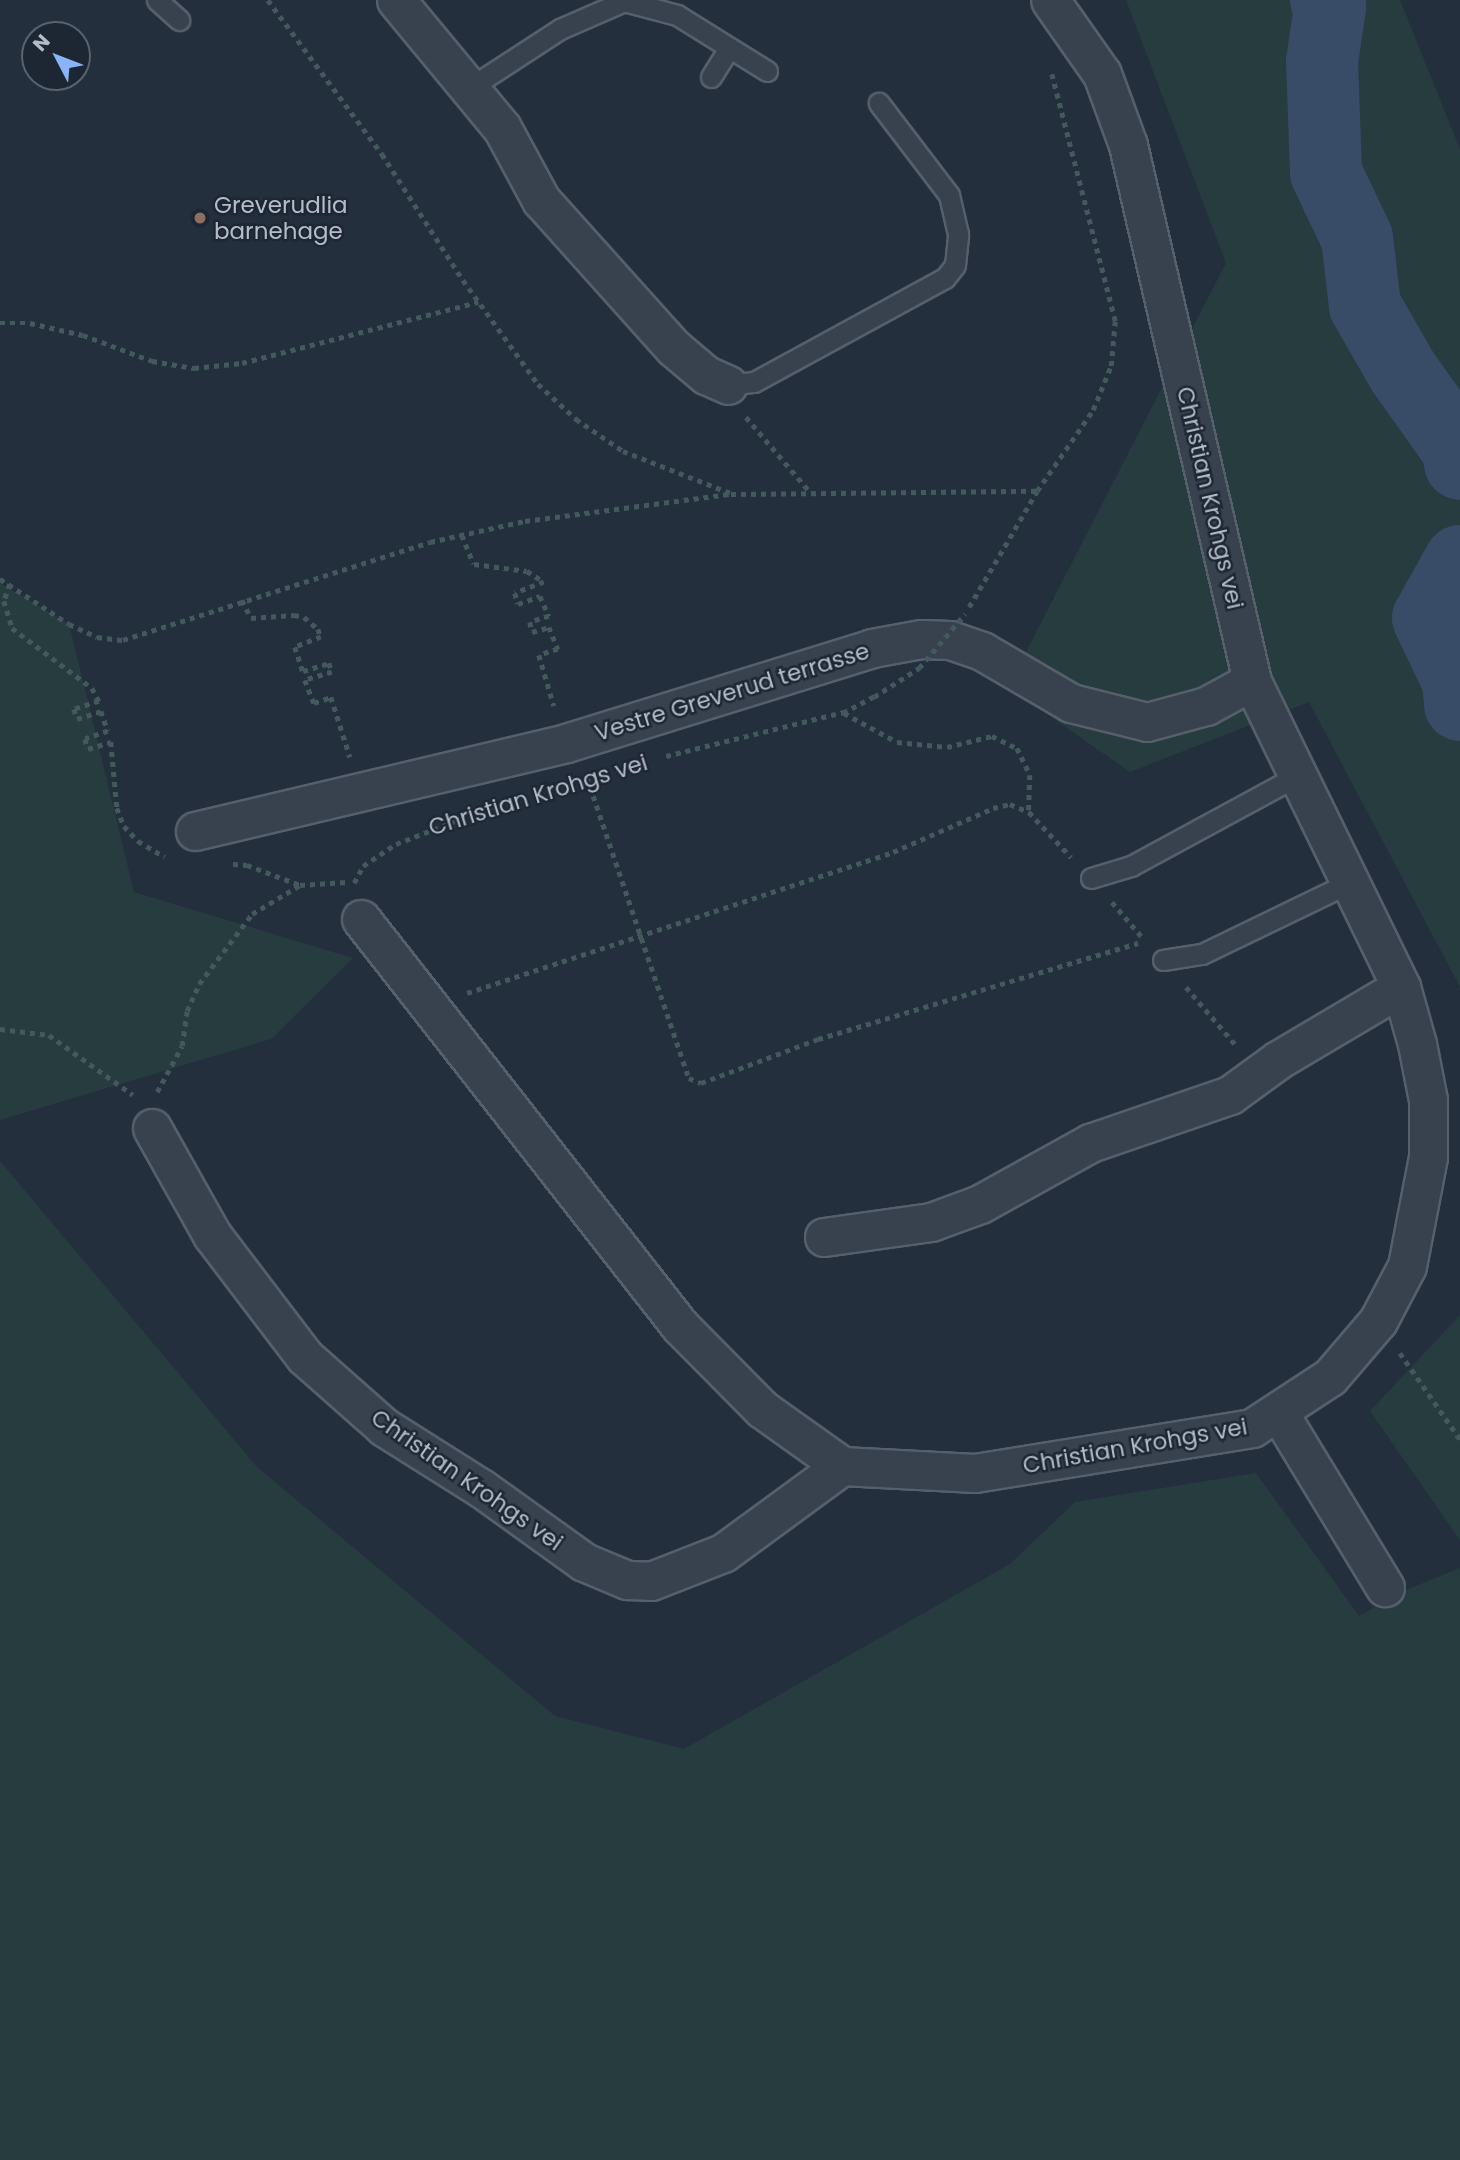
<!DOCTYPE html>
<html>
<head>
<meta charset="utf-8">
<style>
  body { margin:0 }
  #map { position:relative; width:1460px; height:2160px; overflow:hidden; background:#242f3e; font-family:Poppins,sans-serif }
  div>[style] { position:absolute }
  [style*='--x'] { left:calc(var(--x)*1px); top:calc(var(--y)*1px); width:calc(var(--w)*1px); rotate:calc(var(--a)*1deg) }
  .green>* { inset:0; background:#263c3f }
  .river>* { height:72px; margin:-36px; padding:0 36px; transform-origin:36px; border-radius:36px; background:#394c67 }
  .path>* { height:4.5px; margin-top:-2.25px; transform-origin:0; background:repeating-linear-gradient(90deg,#44595c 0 5px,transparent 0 10px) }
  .roads { filter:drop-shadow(2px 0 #565f6c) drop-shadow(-2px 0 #565f6c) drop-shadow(0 2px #565f6c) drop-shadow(0 -2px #565f6c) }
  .service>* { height:19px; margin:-9.5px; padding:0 9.5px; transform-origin:9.5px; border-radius:9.5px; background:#38414e }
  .minor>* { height:37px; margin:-18.5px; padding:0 18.5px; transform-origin:18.5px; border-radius:18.5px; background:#38414e }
  .path-bridge>* { height:4.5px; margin-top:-2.25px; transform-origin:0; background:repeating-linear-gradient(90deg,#44595c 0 5px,transparent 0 10px) }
  .dots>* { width:19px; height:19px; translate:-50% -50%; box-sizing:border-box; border:4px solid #1d2633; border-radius:50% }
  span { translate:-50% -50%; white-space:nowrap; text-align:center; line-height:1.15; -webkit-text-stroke:5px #1d2633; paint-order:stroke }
  .poi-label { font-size:23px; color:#b4bcc9 }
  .left { translate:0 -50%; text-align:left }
  .street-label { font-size:23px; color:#b4bcc9 }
  .north { position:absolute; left:21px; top:21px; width:70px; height:70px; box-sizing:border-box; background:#1d2633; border:2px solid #59626f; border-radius:50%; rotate:312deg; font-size:19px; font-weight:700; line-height:28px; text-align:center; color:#b4bcc9 }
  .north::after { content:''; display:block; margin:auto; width:24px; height:32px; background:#8ab4f8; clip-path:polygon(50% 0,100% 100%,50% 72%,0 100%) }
</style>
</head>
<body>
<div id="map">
  <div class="green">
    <i style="clip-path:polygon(1126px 0,1400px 0,1460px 149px,1460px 987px,1309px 702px,1130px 772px,1008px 687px,1226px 263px)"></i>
    <i style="clip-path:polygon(0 583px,69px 624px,134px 892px,353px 958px,271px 1039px,0 1120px)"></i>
    <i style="clip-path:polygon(0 1161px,257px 1467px,555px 1716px,684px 1749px,1010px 1564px,1075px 1502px,1256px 1473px,1359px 1616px,1396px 1594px,1460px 1568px,1460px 2160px,0 2160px)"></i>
    <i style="clip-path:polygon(1460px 1315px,1460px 1540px,1370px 1411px)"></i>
  </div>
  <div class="river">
    <i style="--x:1326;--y:0;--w:8;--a:60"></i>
    <i style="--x:1330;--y:7;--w:56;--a:98.3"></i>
    <i style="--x:1322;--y:62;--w:111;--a:87.9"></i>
    <i style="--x:1326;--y:173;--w:72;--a:64.5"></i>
    <i style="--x:1357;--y:238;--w:68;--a:83.3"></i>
    <i style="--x:1365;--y:306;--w:76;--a:60.1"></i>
    <i style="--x:1403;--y:372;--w:93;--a:54.6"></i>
    <i style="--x:1457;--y:448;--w:16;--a:79"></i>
    <i style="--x:1460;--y:561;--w:65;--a:119.3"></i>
    <i style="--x:1428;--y:618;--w:70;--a:64.5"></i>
    <i style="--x:1458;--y:681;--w:24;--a:85"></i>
  </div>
  <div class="path">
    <i style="--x:268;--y:0;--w:192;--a:53.5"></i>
    <i style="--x:382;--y:154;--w:150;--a:57.3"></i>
    <i style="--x:463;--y:280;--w:128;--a:54.2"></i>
    <i style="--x:538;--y:384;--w:52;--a:42.6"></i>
    <i style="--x:576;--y:419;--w:57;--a:34.2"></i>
    <i style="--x:623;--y:451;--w:115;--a:21.4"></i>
    <i style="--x:0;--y:323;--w:30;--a:0"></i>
    <i style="--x:30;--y:323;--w:54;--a:12.8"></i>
    <i style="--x:83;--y:335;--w:74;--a:20.6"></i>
    <i style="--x:152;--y:361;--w:43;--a:9.5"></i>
    <i style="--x:194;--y:368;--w:48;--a:-5.9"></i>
    <i style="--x:242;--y:363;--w:244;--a:-14.5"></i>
    <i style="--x:746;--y:417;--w:100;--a:49.5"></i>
    <i style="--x:462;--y:535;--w:31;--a:68"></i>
    <i style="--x:474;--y:564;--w:53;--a:7.5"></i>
    <i style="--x:527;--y:571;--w:20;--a:33"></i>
    <i style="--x:544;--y:582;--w:31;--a:159"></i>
    <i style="--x:515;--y:593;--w:11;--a:75"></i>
    <i style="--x:518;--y:604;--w:23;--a:-20"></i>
    <i style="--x:540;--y:596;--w:22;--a:66"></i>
    <i style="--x:549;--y:616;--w:20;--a:162"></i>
    <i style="--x:530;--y:622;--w:10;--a:79"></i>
    <i style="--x:532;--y:632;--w:18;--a:-16"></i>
    <i style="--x:549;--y:627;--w:24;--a:68"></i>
    <i style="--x:558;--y:649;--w:20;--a:162"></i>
    <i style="--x:539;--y:655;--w:53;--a:73.6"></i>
    <i style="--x:0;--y:579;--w:82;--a:33.1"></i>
    <i style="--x:69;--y:624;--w:31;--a:25"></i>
    <i style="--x:97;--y:637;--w:26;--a:7"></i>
    <i style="--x:123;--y:640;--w:322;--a:-17.7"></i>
    <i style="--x:430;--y:542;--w:97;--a:-12.5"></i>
    <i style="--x:525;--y:521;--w:208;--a:-7.5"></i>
    <i style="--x:731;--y:494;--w:306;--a:-0.6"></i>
    <i style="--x:10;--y:584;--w:18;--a:109"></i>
    <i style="--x:4;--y:601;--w:28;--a:73"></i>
    <i style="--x:12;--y:628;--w:100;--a:36.9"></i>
    <i style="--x:92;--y:688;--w:15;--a:62"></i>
    <i style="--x:99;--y:701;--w:26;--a:162"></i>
    <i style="--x:74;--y:709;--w:10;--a:73"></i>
    <i style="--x:77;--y:719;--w:25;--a:-18"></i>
    <i style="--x:101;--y:711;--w:21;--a:71"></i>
    <i style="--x:108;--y:731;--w:24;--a:161"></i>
    <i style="--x:85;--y:739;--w:10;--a:73"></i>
    <i style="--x:88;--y:749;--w:24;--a:-17"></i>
    <i style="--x:111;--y:742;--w:66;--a:84.8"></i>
    <i style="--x:117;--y:808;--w:19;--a:69"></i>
    <i style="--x:124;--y:826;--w:21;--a:47"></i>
    <i style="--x:138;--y:841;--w:31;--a:31"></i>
    <i style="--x:242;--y:600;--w:20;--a:63"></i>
    <i style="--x:251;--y:618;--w:43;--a:-4"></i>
    <i style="--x:294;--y:615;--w:10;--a:11"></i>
    <i style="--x:304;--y:617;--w:18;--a:41"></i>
    <i style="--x:318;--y:629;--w:9;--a:69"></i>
    <i style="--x:321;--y:637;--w:28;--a:159"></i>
    <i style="--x:295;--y:647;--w:25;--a:72"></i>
    <i style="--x:303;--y:671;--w:27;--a:-17"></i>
    <i style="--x:329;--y:663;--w:9;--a:72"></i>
    <i style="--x:332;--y:672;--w:28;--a:163"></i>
    <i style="--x:305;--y:680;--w:25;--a:69"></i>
    <i style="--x:314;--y:703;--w:18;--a:-19"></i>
    <i style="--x:331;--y:697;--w:63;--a:72.4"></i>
    <i style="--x:969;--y:607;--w:134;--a:-59.6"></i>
    <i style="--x:1037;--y:491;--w:98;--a:-55.3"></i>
    <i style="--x:1093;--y:410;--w:48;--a:-67.8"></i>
    <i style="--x:1111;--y:366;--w:45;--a:-84.9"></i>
    <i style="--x:1115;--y:321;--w:257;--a:-104.4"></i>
    <i style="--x:874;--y:697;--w:34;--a:152"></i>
    <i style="--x:844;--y:713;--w:60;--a:28.7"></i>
    <i style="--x:897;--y:742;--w:50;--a:5.7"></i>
    <i style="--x:947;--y:747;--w:46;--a:-13.7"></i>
    <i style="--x:992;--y:736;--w:28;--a:26"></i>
    <i style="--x:1017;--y:748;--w:30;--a:64"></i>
    <i style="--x:1030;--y:775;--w:37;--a:92"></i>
    <i style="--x:1029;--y:812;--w:62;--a:47"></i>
    <i style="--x:666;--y:756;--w:183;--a:-13.9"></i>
    <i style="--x:587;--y:777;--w:318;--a:71.3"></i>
    <i style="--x:689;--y:1078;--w:13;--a:23"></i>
    <i style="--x:701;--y:1083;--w:125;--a:-20.6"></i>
    <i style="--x:818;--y:1039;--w:334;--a:-16.7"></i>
    <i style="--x:233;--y:864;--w:14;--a:4"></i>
    <i style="--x:247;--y:865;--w:57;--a:20.7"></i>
    <i style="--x:300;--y:885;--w:46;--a:-3.7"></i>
    <i style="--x:354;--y:883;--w:19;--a:-62"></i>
    <i style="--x:363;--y:866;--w:40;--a:-34"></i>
    <i style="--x:396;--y:844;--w:124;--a:-21.2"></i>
    <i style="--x:1112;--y:902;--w:48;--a:49.3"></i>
    <i style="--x:1186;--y:987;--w:75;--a:49.3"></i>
    <i style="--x:467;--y:993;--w:449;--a:-18.3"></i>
    <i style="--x:893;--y:852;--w:109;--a:-23.7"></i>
    <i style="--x:993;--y:808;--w:17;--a:-13"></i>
    <i style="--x:1010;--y:804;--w:21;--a:23"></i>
    <i style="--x:0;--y:1029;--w:49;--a:7"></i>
    <i style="--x:49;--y:1035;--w:103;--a:35.5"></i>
    <i style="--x:157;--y:1092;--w:52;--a:-61.5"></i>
    <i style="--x:182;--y:1046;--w:35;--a:-82"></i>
    <i style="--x:187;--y:1011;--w:30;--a:-66"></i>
    <i style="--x:199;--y:984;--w:88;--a:-52.9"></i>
    <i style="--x:252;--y:914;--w:56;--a:-31.1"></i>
    <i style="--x:1400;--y:1353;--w:105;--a:55.1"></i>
  </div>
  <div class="roads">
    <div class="service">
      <i style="--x:157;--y:0;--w:30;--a:42"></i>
      <i style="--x:711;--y:77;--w:34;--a:-58"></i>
      <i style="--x:471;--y:87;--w:106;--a:-33.1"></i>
      <i style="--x:560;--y:29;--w:70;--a:-23.6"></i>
      <i style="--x:624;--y:1;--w:55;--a:14.8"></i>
      <i style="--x:677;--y:15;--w:106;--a:31.9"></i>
      <i style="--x:728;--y:385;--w:26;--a:-7"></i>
      <i style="--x:754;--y:382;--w:217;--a:-28.6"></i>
      <i style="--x:945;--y:278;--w:16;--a:-52"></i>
      <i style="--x:955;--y:265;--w:31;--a:-84"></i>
      <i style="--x:958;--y:234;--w:40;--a:-103"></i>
      <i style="--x:949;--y:195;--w:116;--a:-127.3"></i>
      <i style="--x:1091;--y:878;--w:42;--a:-16.7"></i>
      <i style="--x:1131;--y:866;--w:189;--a:-28.5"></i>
      <i style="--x:1163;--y:960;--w:39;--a:-9"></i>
      <i style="--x:1202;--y:954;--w:161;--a:-25.8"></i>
    </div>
    <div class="minor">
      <i style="--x:396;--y:0;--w:166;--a:50.4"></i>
      <i style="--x:502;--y:128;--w:82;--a:61.6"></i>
      <i style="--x:541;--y:200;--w:199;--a:48.1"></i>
      <i style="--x:674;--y:348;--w:42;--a:40.2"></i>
      <i style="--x:706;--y:375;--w:24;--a:24"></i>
      <i style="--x:195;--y:831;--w:381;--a:-13.3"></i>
      <i style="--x:566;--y:743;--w:320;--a:-17.2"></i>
      <i style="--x:872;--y:648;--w:50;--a:-10.4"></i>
      <i style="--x:921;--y:639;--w:29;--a:2"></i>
      <i style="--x:950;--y:640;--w:34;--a:19"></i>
      <i style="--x:982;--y:651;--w:103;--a:30.3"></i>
      <i style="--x:1071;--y:703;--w:78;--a:14"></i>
      <i style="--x:1147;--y:722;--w:61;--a:-15.2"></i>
      <i style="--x:1206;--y:706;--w:52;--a:-28.5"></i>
      <i style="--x:361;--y:919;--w:517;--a:51.91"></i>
      <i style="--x:680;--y:1326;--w:117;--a:45.3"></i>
      <i style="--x:762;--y:1409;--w:98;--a:35.5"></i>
      <i style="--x:842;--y:1466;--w:133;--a:3"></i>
      <i style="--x:975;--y:1473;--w:281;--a:-9.2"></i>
      <i style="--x:1252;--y:1428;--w:93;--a:-33.2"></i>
      <i style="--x:1330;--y:1377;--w:74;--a:-49.4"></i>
      <i style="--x:1378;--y:1321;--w:62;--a:-62.2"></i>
      <i style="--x:1407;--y:1266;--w:111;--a:-79.1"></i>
      <i style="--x:1428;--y:1157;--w:57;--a:-90"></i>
      <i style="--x:1428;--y:1100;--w:57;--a:-101.1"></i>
      <i style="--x:1417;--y:1044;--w:59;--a:-105.7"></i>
      <i style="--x:1401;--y:987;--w:340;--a:-116"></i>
      <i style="--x:1252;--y:681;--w:550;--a:-103.03"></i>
      <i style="--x:1128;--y:145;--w:76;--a:-110.1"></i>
      <i style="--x:1102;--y:74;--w:90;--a:-125.1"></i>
      <i style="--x:152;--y:1128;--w:123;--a:60.7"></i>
      <i style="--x:212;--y:1235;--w:153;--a:52.7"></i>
      <i style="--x:305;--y:1357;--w:106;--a:41.5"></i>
      <i style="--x:384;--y:1427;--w:115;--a:32.2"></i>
      <i style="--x:481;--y:1488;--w:127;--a:35.7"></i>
      <i style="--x:584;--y:1562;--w:47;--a:22.7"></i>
      <i style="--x:627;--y:1580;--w:24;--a:2"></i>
      <i style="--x:651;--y:1581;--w:77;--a:-21.3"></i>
      <i style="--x:723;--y:1553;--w:147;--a:-36.2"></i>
      <i style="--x:824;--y:1237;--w:108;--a:-8"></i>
      <i style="--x:931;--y:1222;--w:52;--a:-20.2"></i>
      <i style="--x:980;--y:1204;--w:126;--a:-29"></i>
      <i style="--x:1090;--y:1143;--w:148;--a:-18.9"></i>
      <i style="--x:1230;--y:1095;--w:59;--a:-36.1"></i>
      <i style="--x:1278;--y:1060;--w:143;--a:-30.7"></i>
      <i style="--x:1279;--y:1413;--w:204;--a:58.7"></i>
    </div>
  </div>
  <div class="path-bridge">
    <i style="--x:874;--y:697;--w:54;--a:-32.8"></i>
    <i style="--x:919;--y:668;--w:71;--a:-49.6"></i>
  </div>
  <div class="dots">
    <i style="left:200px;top:218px;background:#8d6e63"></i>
  </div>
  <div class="poi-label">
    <span class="left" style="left:214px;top:218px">Greverudlia<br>barnehage</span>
  </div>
  <div class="street-label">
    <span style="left:1210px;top:498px;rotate:77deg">Christian Krohgs vei</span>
    <span style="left:732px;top:692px;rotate:-17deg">Vestre Greverud terrasse</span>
    <span style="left:538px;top:795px;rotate:-17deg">Christian Krohgs vei</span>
    <span style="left:1135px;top:1446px;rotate:-10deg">Christian Krohgs vei</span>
    <span style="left:467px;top:1480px;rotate:35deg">Christian Krohgs vei</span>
  </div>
  <div class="north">N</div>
</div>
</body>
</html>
